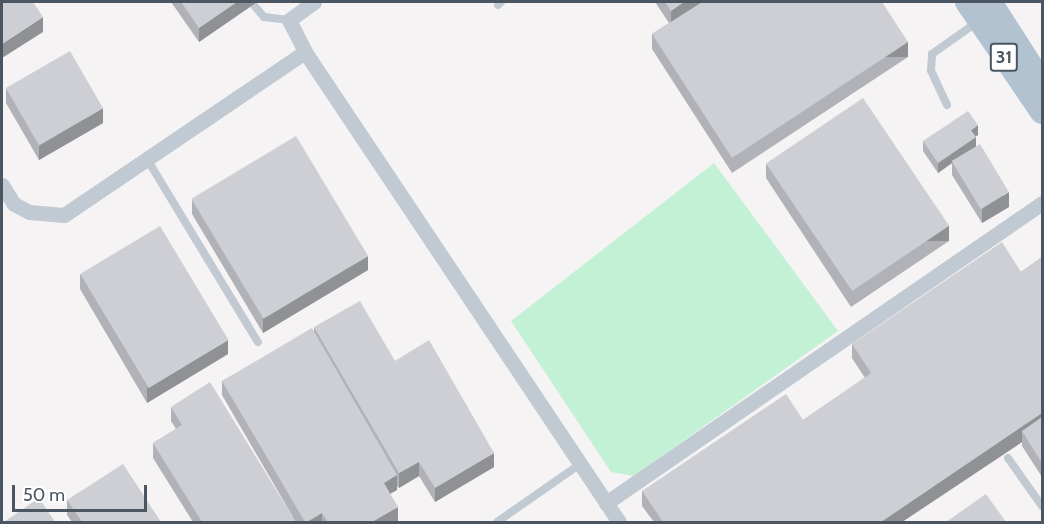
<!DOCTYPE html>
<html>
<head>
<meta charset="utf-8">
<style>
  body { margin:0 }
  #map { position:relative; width:1044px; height:524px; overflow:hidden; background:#f5f3f3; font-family:Cabin,sans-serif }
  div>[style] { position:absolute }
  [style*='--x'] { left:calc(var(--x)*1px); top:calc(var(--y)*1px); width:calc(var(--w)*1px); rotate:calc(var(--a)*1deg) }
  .green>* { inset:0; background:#c3f1d5 }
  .lane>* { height:8px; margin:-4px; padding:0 4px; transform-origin:4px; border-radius:4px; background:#c1cad2 }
  .street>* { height:15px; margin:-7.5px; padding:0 7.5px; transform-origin:7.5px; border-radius:7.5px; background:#c1cad2 }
  .primary>* { height:24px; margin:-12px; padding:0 12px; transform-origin:12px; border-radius:12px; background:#b3c2d1 }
  .wall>* { inset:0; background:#b0b2b7 }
  .shaded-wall>* { inset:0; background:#909195; transform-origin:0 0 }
  .building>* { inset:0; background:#cdcfd5; transform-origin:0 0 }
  span { translate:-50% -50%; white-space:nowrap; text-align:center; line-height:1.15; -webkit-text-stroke:4.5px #fff; paint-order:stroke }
  .shield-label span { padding:2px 4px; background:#fff; border:2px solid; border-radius:4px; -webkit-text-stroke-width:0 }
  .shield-label { font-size:18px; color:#4a5661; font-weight:700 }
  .frame { position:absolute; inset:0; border:3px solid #4a5661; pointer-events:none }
  .scale { position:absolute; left:12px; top:485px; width:135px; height:27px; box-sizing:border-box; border:3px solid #4a5661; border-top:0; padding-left:8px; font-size:18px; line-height:21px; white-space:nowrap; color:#4a5661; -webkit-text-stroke:4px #fff; paint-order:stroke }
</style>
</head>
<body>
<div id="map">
  <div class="green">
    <i style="clip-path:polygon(714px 163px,838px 331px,634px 476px,611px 472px,511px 321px)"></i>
  </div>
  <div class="lane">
    <i style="--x:251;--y:2;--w:20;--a:49"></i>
    <i style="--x:264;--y:17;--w:25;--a:7"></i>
    <i style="--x:498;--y:5;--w:4;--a:-45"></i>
    <i style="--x:947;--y:105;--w:38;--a:-115"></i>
    <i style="--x:931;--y:70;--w:16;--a:-86"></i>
    <i style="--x:932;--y:54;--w:55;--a:-35.4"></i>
    <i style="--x:147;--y:159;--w:214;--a:58.8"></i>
    <i style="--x:1008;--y:458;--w:59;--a:54.7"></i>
    <i style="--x:497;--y:522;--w:101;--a:-34.9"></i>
  </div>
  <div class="street">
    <i style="--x:314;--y:2;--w:31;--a:144"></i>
    <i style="--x:289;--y:20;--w:36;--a:63"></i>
    <i style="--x:305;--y:52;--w:565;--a:56.25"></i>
    <i style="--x:2;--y:185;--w:22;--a:58"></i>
    <i style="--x:14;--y:204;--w:17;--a:28"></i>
    <i style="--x:29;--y:212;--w:35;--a:5"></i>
    <i style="--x:64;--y:215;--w:291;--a:-34.1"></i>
    <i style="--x:606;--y:503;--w:529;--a:-34.53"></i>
  </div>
  <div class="primary">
    <i style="--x:967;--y:2;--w:133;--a:55.7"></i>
    <i style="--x:990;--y:2;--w:96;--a:57.3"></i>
  </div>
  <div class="wall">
    <i style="clip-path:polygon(171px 2px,257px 2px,199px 42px)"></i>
    <i style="clip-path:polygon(655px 2px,882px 2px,908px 57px,732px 173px,652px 49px,652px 34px,669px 23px)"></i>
    <i style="clip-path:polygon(6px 89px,103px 123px,39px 160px,6px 103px)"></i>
    <i style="clip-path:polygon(978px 135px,975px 136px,976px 146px,1009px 207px,982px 223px,952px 175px,952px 163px,938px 173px,923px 151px,923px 141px)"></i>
    <i style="clip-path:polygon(766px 164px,949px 241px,851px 307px,766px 178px)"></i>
    <i style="clip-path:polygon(192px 199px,368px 270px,263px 333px,192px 214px)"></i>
    <i style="clip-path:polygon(1042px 257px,1042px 477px,1022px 446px,1022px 442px,902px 522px,654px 522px,642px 506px,642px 491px,803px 420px,865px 378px,852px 358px,852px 344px,1021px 272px)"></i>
    <i style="clip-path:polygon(80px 274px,228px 354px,147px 403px,80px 289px)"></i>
    <i style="clip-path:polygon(314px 327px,395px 361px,494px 467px,435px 502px,419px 476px,399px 488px,397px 486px,397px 490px,390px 494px,398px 522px,193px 522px,153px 458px,153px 443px,176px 429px,171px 421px,171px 407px,293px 517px,222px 395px,222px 381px,314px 332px)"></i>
    <i style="clip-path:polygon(67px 500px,161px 522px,72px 522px,67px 515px)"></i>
  </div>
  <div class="shaded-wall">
    <i style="clip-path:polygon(237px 2px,257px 2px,199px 42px,199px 28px)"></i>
    <i style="clip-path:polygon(684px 2px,706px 2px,671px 25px,671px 11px)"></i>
    <i style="clip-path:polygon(43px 17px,43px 32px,2px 58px,2px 44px)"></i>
    <i style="left:908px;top:42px;width:15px;height:211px;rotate:90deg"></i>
    <i style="clip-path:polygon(103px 108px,103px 123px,39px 160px,39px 146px)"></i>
    <i style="clip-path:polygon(978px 125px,978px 135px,971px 140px,971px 130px)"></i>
    <i style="clip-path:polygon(976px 137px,976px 147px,952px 161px,952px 163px,938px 173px,938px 163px)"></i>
    <i style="clip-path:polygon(1009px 192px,1009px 207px,982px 223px,982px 209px)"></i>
    <i style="left:949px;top:226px;width:15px;height:118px;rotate:90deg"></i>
    <i style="clip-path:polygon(368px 256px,368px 270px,263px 333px,263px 318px)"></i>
    <i style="clip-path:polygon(228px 340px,228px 354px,147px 403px,147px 388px)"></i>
    <i style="clip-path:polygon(1042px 413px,1042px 427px,1022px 431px,1022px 442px,902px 522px,881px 522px)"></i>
    <i style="clip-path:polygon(494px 453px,494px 467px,435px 502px,435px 488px)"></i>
    <i style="clip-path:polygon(419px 462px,419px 476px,399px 488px,399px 473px)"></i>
    <i style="clip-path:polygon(397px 475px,397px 490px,384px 497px,384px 483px)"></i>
    <i style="clip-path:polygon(398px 507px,398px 522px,372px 522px)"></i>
    <i style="clip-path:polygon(322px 513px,322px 522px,307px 522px)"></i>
  </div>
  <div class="building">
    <i style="clip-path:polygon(2px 2px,33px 2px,43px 17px,2px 44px)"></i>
    <i style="clip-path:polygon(181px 2px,237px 2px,199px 28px)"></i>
    <i style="clip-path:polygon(665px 2px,684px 2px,671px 11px)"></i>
    <i style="clip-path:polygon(702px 2px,882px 2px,908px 42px,732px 158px,652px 34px)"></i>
    <i style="left:70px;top:51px;width:66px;height:74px;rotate:60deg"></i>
    <i style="left:863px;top:98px;width:154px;height:117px;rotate:56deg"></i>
    <i style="clip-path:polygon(968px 111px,978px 125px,971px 130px,976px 137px,938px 163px,923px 141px)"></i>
    <i style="left:296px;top:136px;width:140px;height:122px;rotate:59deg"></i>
    <i style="left:980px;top:144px;width:56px;height:33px;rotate:59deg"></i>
    <i style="left:160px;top:226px;width:133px;height:93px;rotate:59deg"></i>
    <i style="clip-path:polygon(1002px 242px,1021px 272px,1042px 257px,1042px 413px,881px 522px,663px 522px,642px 491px,786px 394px,803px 420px,871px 373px,852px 344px)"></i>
    <i style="clip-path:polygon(360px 301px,395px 361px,429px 340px,494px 453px,435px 488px,419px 462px,399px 473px,314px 327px)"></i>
    <i style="clip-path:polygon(312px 328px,397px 475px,384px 483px,398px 507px,372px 522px,328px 522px,322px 513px,307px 522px,305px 522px,222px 381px)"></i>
    <i style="clip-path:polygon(210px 382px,296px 522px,202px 522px,153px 443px,182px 425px,171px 407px)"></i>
    <i style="clip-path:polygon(1042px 417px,1042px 463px,1022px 431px)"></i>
    <i style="clip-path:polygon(123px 464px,161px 522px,82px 522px,67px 500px)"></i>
    <i style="clip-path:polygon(986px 494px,1006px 522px,946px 522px)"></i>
    <i style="clip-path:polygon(39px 498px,55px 522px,4px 522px)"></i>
  </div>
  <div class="shield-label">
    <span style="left:1004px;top:57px">31</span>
  </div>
  <div class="frame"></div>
  <div class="scale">50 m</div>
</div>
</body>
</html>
